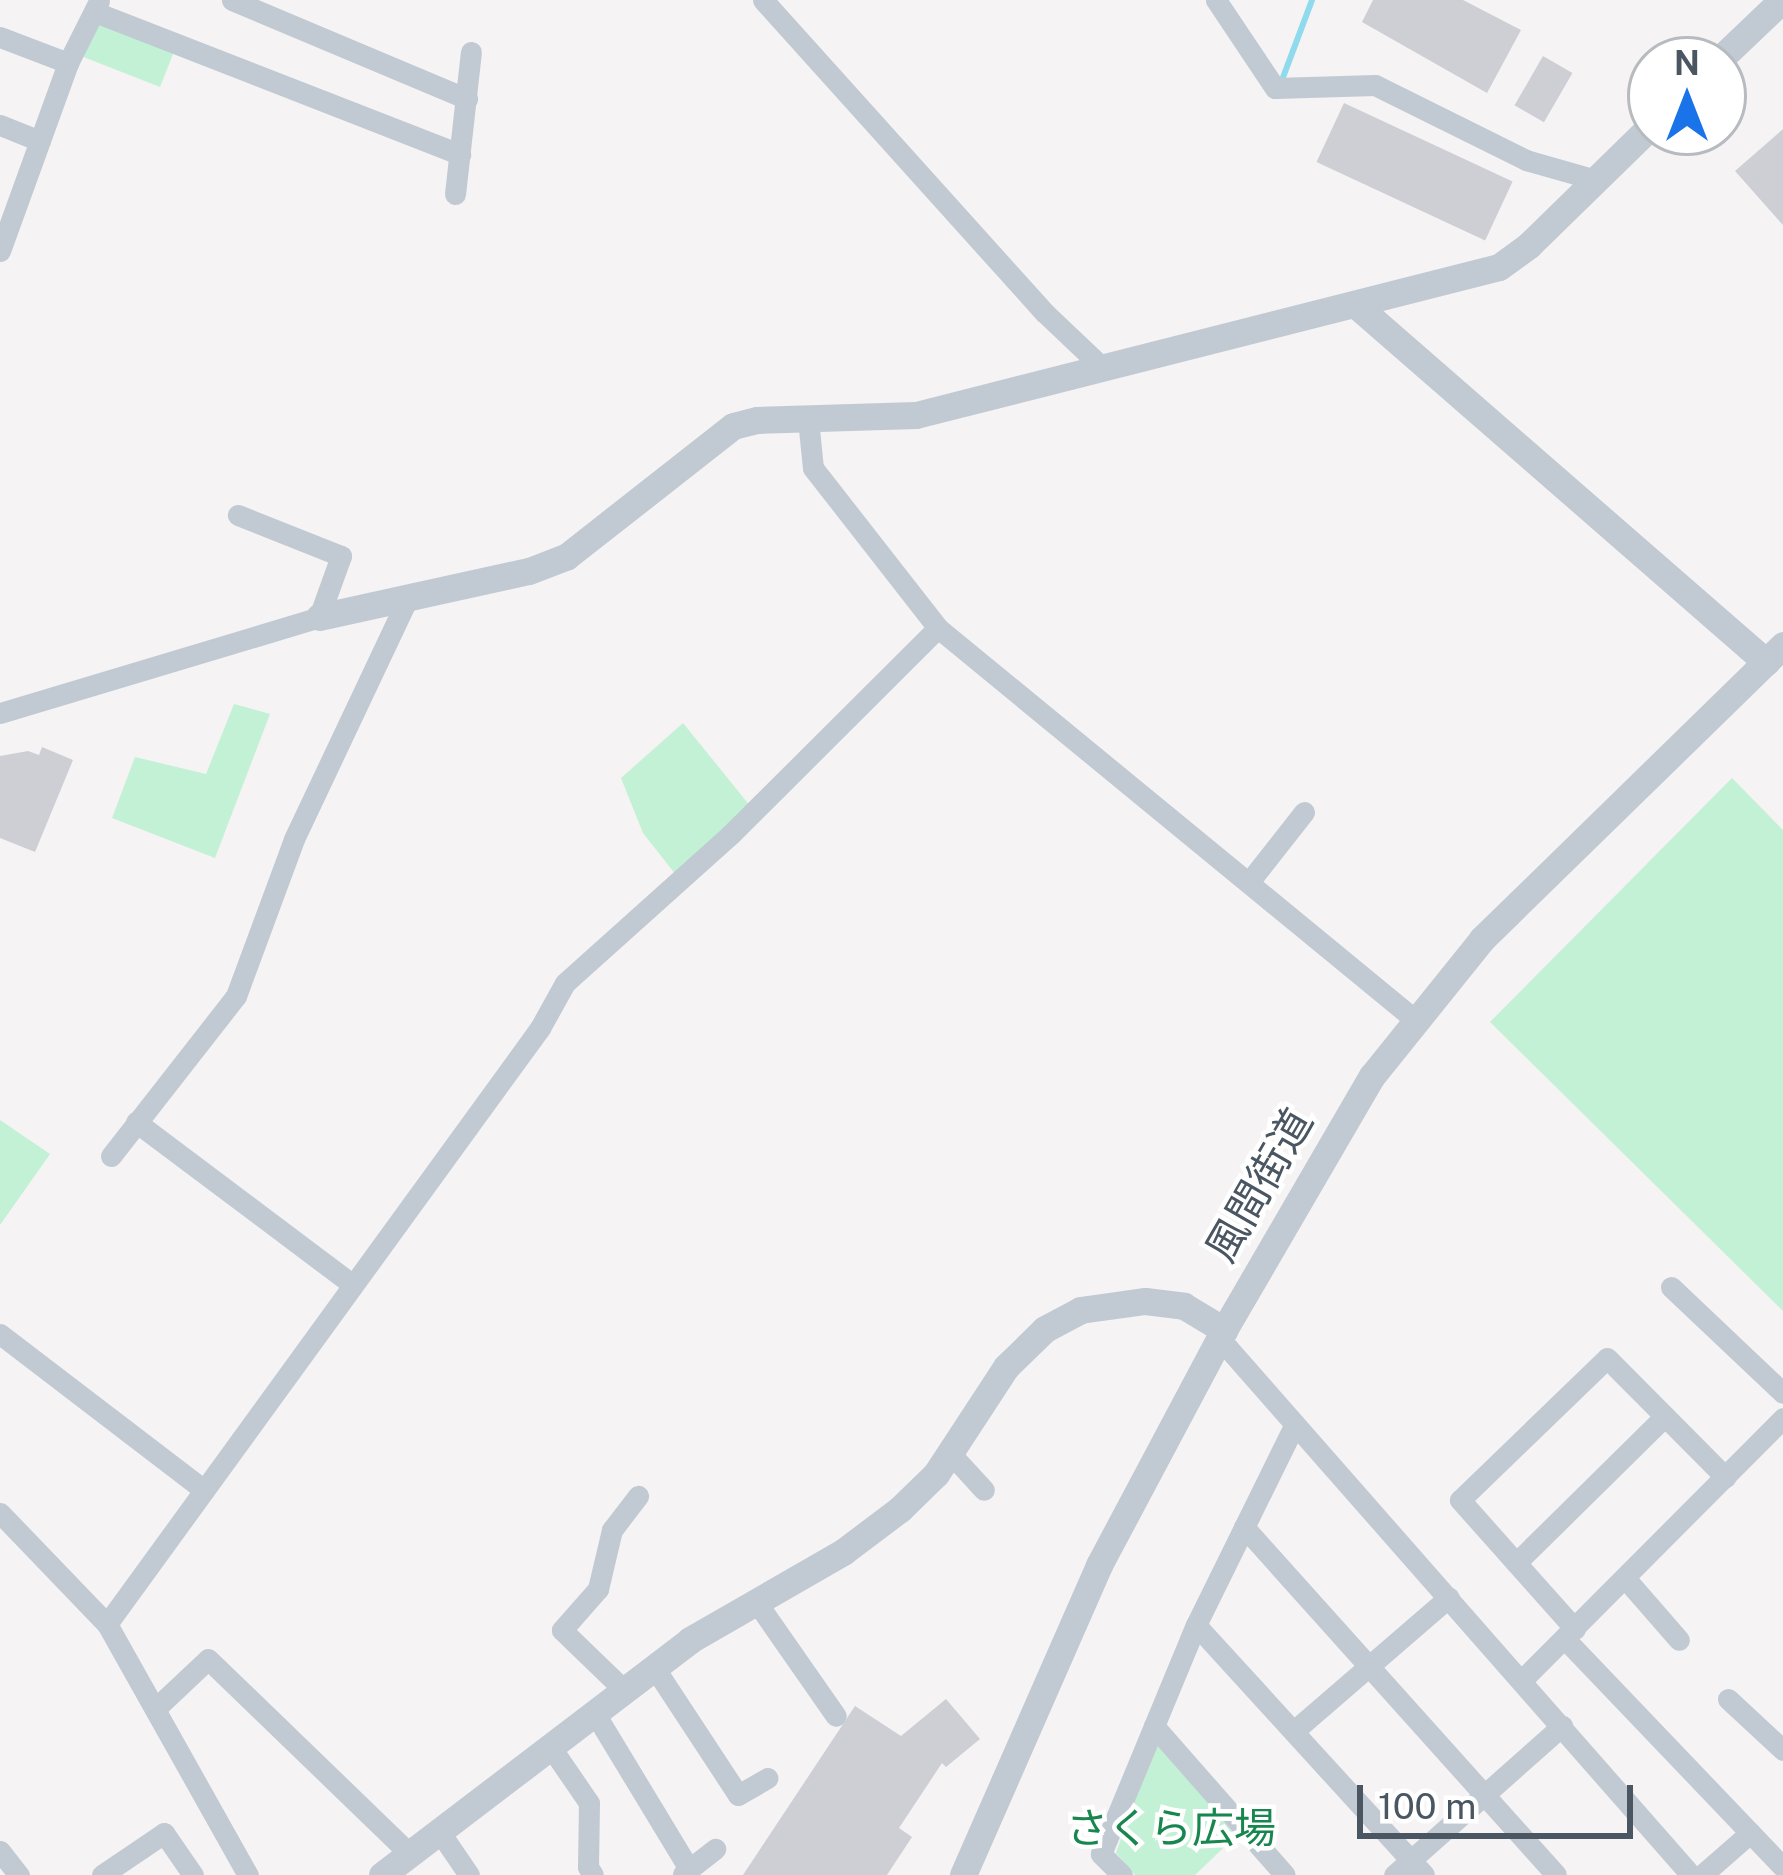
<!DOCTYPE html>
<html>
<head>
<meta charset="utf-8">
<style>
  body { margin:0 }
  #map { position:relative; width:1783px; height:1875px; overflow:hidden; background:#f5f3f3; font-family:"Public Sans","Noto Sans JP",sans-serif }
  div>[style] { position:absolute }
  [style*='--x'] { left:calc(var(--x)*1px); top:calc(var(--y)*1px); width:calc(var(--w)*1px); rotate:calc(var(--a)*1deg) }
  .green>* { inset:0; background:#c3f1d5 }
  .stream>* { height:6px; margin:-3px; padding:0 3px; transform-origin:3px; border-radius:3px; background:#90daee }
  .building>* { inset:0; background:#cdcfd5; transform-origin:0 0 }
  .minor>* { height:21px; margin:-10.5px; padding:0 10.5px; transform-origin:10.5px; border-radius:10.5px; background:#c1cad2 }
  .tertiary>* { height:27px; margin:-13.5px; padding:0 13.5px; transform-origin:13.5px; border-radius:13.5px; background:#c1cad2 }
  span { translate:-50% -50%; white-space:nowrap; text-align:center; line-height:1.15; -webkit-text-stroke:9px #fff; paint-order:stroke }
  .street-label { font-size:42px; color:#4a5661 }
  .park-label { font-size:42px; color:#17864f }
  .north { position:absolute; left:1627px; top:36px; width:120px; height:120px; box-sizing:border-box; background:#fff; border:3px solid #b7bbc0; border-radius:50%; rotate:0deg; font-size:33px; font-weight:700; line-height:48px; text-align:center; color:#4a5661 }
  .north::after { content:''; display:block; margin:auto; width:42px; height:54px; background:#1a73e8; clip-path:polygon(50% 0,100% 100%,50% 72%,0 100%) }
  .scale { position:absolute; left:1357px; top:1785px; width:276px; height:54px; box-sizing:border-box; border:6px solid #4a5661; border-top:0; padding-left:15px; font-size:36px; line-height:42px; white-space:nowrap; color:#4a5661; -webkit-text-stroke:9px #fff; paint-order:stroke }
</style>
</head>
<body>
<div id="map">
  <div class="green">
    <i style="clip-path:polygon(105px 21px,175px 49px,160px 87px,81px 56px,93px 26px)"></i>
    <i style="clip-path:polygon(234px 704px,270px 714px,215px 858px,112px 818px,135px 757px,206px 774px)"></i>
    <i style="clip-path:polygon(683px 723px,751px 807px,676px 875px,643px 833px,621px 778px)"></i>
    <i style="clip-path:polygon(1732px 778px,1783px 830px,1783px 1311px,1490px 1022px)"></i>
    <i style="clip-path:polygon(0 1120px,50px 1154px,0 1225px)"></i>
    <i style="clip-path:polygon(1160px 1745px,1239px 1833px,1195px 1875px,1135px 1875px,1116px 1853px,1154px 1747px)"></i>
  </div>
  <div class="stream">
    <i style="--x:1282;--y:80;--w:85;--a:-69.4"></i>
  </div>
  <div class="building">
    <i style="clip-path:polygon(1373px 0,1463px 0,1521px 30px,1487px 93px,1362px 22px)"></i>
    <i style="left:1543px;top:56px;width:34px;height:57px;rotate:30deg"></i>
    <i style="left:1344px;top:103px;width:186px;height:65px;rotate:25deg"></i>
    <i style="clip-path:polygon(1783px 129px,1783px 225px,1735px 171px)"></i>
    <i style="clip-path:polygon(42px 747px,73px 760px,35px 852px,0 838px,0 756px,28px 751px,39px 755px)"></i>
    <i style="clip-path:polygon(946px 1699px,980px 1739px,946px 1767px,942px 1763px,899px 1828px,912px 1837px,887px 1875px,743px 1875px,855px 1706px,901px 1736px)"></i>
  </div>
  <div class="minor">
    <i style="--x:232;--y:0;--w:255;--a:22.8"></i>
    <i style="--x:763;--y:0;--w:421;--a:48"></i>
    <i style="--x:1045;--y:313;--w:81;--a:43.5"></i>
    <i style="--x:1216;--y:0;--w:106;--a:56.2"></i>
    <i style="--x:1275;--y:88;--w:100;--a:-1.7"></i>
    <i style="--x:1375;--y:85;--w:169;--a:26.4"></i>
    <i style="--x:1526;--y:160;--w:73;--a:15.9"></i>
    <i style="--x:95;--y:12;--w:392;--a:21.3"></i>
    <i style="--x:0;--y:37;--w:73;--a:20.9"></i>
    <i style="--x:0;--y:125;--w:43;--a:21.8"></i>
    <i style="--x:455;--y:194;--w:143;--a:-83.6"></i>
    <i style="--x:0;--y:251;--w:200;--a:-70.1"></i>
    <i style="--x:68;--y:63;--w:69;--a:-63.4"></i>
    <i style="--x:808;--y:419;--w:49;--a:84.2"></i>
    <i style="--x:813;--y:468;--w:203;--a:52"></i>
    <i style="--x:938;--y:628;--w:615;--a:39.39"></i>
    <i style="--x:0;--y:713;--w:333;--a:-16.7"></i>
    <i style="--x:319;--y:617;--w:65;--a:-70.2"></i>
    <i style="--x:341;--y:556;--w:111;--a:-158.3"></i>
    <i style="--x:1249;--y:882;--w:89;--a:-51.8"></i>
    <i style="--x:136;--y:1122;--w:271;--a:36.9"></i>
    <i style="--x:111;--y:1156;--w:203;--a:-52"></i>
    <i style="--x:236;--y:996;--w:167;--a:-69.7"></i>
    <i style="--x:294;--y:839;--w:269;--a:-64.7"></i>
    <i style="--x:1671;--y:1287;--w:154;--a:43.4"></i>
    <i style="--x:0;--y:1334;--w:257;--a:37.4"></i>
    <i style="--x:1217;--y:1343;--w:12;--a:24"></i>
    <i style="--x:1228;--y:1348;--w:701;--a:48.7"></i>
    <i style="--x:950;--y:1453;--w:50;--a:47.4"></i>
    <i style="--x:0;--y:1513;--w:154;--a:46.1"></i>
    <i style="--x:107;--y:1624;--w:288;--a:60.7"></i>
    <i style="--x:1244;--y:1527;--w:467;--a:48.1"></i>
    <i style="--x:1516;--y:1563;--w:209;--a:-44.6"></i>
    <i style="--x:1625;--y:1578;--w:82;--a:48.9"></i>
    <i style="--x:755;--y:1600;--w:141;--a:55.1"></i>
    <i style="--x:107;--y:1624;--w:737;--a:-54"></i>
    <i style="--x:540;--y:1028;--w:51;--a:-60.9"></i>
    <i style="--x:565;--y:983;--w:222;--a:-41.9"></i>
    <i style="--x:730;--y:835;--w:293;--a:-44.9"></i>
    <i style="--x:1196;--y:1625;--w:338;--a:47.6"></i>
    <i style="--x:1575;--y:1629;--w:173;--a:-131.7"></i>
    <i style="--x:1460;--y:1500;--w:204;--a:-44"></i>
    <i style="--x:1607;--y:1358;--w:168;--a:45.2"></i>
    <i style="--x:1565;--y:1639;--w:315;--a:46.3"></i>
    <i style="--x:654;--y:1667;--w:153;--a:56.7"></i>
    <i style="--x:738;--y:1795;--w:34;--a:-30"></i>
    <i style="--x:1523;--y:1679;--w:368;--a:-45.1"></i>
    <i style="--x:623;--y:1689;--w:85;--a:-136"></i>
    <i style="--x:562;--y:1630;--w:55;--a:-48.7"></i>
    <i style="--x:598;--y:1589;--w:61;--a:-76.7"></i>
    <i style="--x:612;--y:1530;--w:43;--a:-52.6"></i>
    <i style="--x:1728;--y:1699;--w:75;--a:42.8"></i>
    <i style="--x:156;--y:1708;--w:71;--a:-43.3"></i>
    <i style="--x:208;--y:1659;--w:281;--a:44"></i>
    <i style="--x:594;--y:1712;--w:181;--a:58.8"></i>
    <i style="--x:1154;--y:1726;--w:198;--a:48.7"></i>
    <i style="--x:1295;--y:1730;--w:203;--a:-40.8"></i>
    <i style="--x:550;--y:1746;--w:69;--a:55.6"></i>
    <i style="--x:589;--y:1803;--w:64;--a:90.9"></i>
    <i style="--x:588;--y:1867;--w:9;--a:58"></i>
    <i style="--x:439;--y:1831;--w:53;--a:55.7"></i>
    <i style="--x:0;--y:1851;--w:31;--a:52"></i>
    <i style="--x:683;--y:1874;--w:41;--a:-38"></i>
    <i style="--x:102;--y:1875;--w:75;--a:-34.1"></i>
    <i style="--x:164;--y:1833;--w:51;--a:55.4"></i>
    <i style="--x:1122;--y:1875;--w:30;--a:-135"></i>
    <i style="--x:1101;--y:1854;--w:248;--a:-67.5"></i>
    <i style="--x:1196;--y:1625;--w:224;--a:-63.8"></i>
    <i style="--x:1394;--y:1875;--w:225;--a:-41.6"></i>
    <i style="--x:1702;--y:1875;--w:64;--a:-41.2"></i>
  </div>
  <div class="tertiary">
    <i style="--x:1719;--y:60;--w:87;--a:-43.6"></i>
    <i style="--x:1356;--y:305;--w:544;--a:41.05"></i>
    <i style="--x:319;--y:617;--w:215;--a:-12.4"></i>
    <i style="--x:529;--y:571;--w:40;--a:-21"></i>
    <i style="--x:566;--y:557;--w:212;--a:-38.1"></i>
    <i style="--x:733;--y:426;--w:25;--a:-14"></i>
    <i style="--x:757;--y:420;--w:159;--a:-1.8"></i>
    <i style="--x:916;--y:415;--w:601;--a:-14.24"></i>
    <i style="--x:1499;--y:267;--w:37;--a:-36"></i>
    <i style="--x:1529;--y:245;--w:170;--a:-44.3"></i>
    <i style="--x:382;--y:1875;--w:387;--a:-37.3"></i>
    <i style="--x:690;--y:1640;--w:177;--a:-29.9"></i>
    <i style="--x:843;--y:1552;--w:71;--a:-37"></i>
    <i style="--x:900;--y:1509;--w:50;--a:-44.2"></i>
    <i style="--x:936;--y:1474;--w:128;--a:-56.8"></i>
    <i style="--x:1006;--y:1367;--w:54;--a:-44.3"></i>
    <i style="--x:1045;--y:1329;--w:40;--a:-28"></i>
    <i style="--x:1080;--y:1310;--w:66;--a:-7.9"></i>
    <i style="--x:1145;--y:1301;--w:39;--a:7"></i>
    <i style="--x:1184;--y:1306;--w:47;--a:31"></i>
    <i style="--x:963;--y:1875;--w:339;--a:-66.3"></i>
    <i style="--x:1099;--y:1565;--w:266;--a:-62"></i>
    <i style="--x:1224;--y:1330;--w:294;--a:-59.8"></i>
    <i style="--x:1372;--y:1076;--w:176;--a:-51.2"></i>
    <i style="--x:1482;--y:939;--w:421;--a:-44.3"></i>
  </div>
  <div class="street-label">
    <span style="left:1259px;top:1185px;rotate:-60deg">風間街道</span>
  </div>
  <div class="park-label">
    <span style="left:1171px;top:1828px">さくら広場</span>
  </div>
  <div class="north">N</div>
  <div class="scale">100 m</div>
</div>
</body>
</html>
